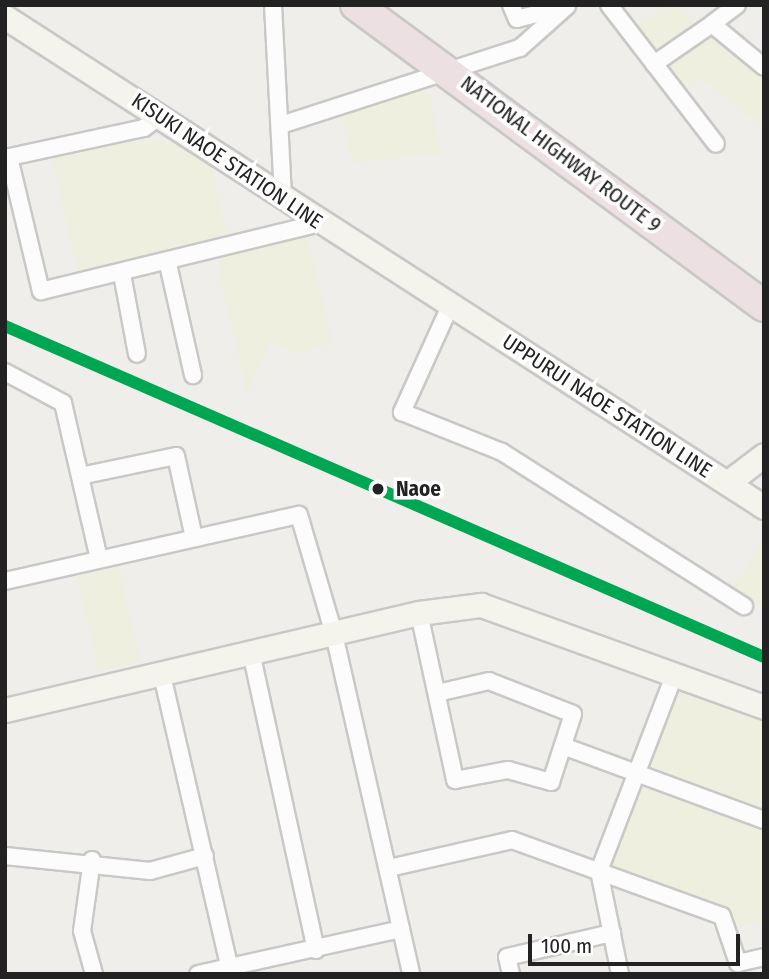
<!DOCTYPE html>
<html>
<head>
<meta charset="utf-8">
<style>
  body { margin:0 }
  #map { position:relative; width:769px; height:979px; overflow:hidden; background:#f0eeeb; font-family:"Fira Sans Condensed",sans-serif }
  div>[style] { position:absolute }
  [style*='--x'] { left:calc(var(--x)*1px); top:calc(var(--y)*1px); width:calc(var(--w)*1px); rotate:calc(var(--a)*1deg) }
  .farmland>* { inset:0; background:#efefdf; transform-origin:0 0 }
  .roads { filter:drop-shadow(2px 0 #c9c8c7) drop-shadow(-2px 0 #c9c8c7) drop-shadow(0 2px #c9c8c7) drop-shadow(0 -2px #c9c8c7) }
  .street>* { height:16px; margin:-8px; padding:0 8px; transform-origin:8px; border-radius:8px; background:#fdfcfc }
  .secondary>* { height:23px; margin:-11.5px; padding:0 11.5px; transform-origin:11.5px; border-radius:11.5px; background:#f4f4ed }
  .highway>* { height:30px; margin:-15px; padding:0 15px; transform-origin:15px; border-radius:15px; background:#ece0e2 }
  .rail-1>* { height:12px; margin:-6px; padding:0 6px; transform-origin:6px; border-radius:6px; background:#00a651 }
  .dots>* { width:19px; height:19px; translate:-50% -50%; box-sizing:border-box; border:4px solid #fff; border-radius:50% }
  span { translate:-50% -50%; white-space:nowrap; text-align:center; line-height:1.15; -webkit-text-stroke:7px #fff; paint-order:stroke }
  .street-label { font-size:21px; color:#222 }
  .stop-label { font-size:21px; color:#222; font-weight:700 }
  .left { translate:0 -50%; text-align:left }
  .frame { position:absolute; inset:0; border:7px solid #222; pointer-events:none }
  .scale { position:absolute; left:528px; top:934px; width:212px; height:32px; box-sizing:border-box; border:4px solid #222; border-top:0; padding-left:9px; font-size:21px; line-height:24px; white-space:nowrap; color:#222; -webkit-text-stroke:5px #fff; paint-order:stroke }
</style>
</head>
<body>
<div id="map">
  <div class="farmland">
    <i style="clip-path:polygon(664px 5px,676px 5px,697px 26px,661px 54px,653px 53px,634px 30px)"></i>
    <i style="clip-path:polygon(713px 36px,764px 78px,764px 129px,699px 77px,681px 90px,666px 72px,666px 66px)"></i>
    <i style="clip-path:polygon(416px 86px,430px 95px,441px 154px,353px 163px,339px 110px)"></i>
    <i style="clip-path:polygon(143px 140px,175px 142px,210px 159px,228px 238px,78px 274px,52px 158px)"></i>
    <i style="clip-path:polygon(307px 235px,333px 343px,298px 354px,270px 343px,247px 394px,216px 257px)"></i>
    <i style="clip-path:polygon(764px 540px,764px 610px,731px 589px)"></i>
    <i style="left:118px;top:563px;width:101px;height:43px;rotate:77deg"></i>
    <i style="clip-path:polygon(680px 688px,764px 720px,764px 813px,647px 770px)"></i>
    <i style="clip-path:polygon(642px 780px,764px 826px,764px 933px,760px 921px,733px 929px,729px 911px,609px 870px)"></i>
  </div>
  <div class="roads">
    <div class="street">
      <i style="--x:273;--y:5;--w:194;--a:87"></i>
      <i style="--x:511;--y:5;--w:15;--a:67"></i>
      <i style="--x:517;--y:19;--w:47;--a:-14.9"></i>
      <i style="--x:609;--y:5;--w:175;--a:52.4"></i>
      <i style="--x:737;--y:5;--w:31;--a:143"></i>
      <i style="--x:712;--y:24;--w:67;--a:39.6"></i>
      <i style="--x:654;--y:64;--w:70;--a:-34.6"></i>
      <i style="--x:281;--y:125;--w:251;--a:-17.9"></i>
      <i style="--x:520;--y:48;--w:63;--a:-41.8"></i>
      <i style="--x:9;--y:157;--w:138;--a:76.6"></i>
      <i style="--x:41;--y:291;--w:286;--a:-13.7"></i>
      <i style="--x:5;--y:158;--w:142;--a:-12.2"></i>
      <i style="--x:144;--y:128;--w:20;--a:-37"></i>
      <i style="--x:168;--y:264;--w:114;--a:77.3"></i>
      <i style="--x:122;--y:274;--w:81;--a:79.4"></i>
      <i style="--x:451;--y:304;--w:119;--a:114.4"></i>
      <i style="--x:402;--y:412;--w:108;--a:21.8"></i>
      <i style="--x:502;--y:452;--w:287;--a:32.5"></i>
      <i style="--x:5;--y:372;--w:66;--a:28.1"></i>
      <i style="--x:63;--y:403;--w:160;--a:77"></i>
      <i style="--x:80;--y:476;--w:98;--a:-11.8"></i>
      <i style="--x:176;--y:456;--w:84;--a:77.6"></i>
      <i style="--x:5;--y:581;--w:301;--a:-12.7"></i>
      <i style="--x:299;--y:515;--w:124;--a:73.6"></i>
      <i style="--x:334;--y:634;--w:349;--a:77.2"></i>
      <i style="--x:419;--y:613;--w:171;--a:77.8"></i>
      <i style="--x:455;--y:780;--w:54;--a:-10.7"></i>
      <i style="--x:508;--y:770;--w:45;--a:15.6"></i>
      <i style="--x:551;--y:782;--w:71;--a:-72.1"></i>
      <i style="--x:573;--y:714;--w:90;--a:-158.6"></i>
      <i style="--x:489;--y:681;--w:53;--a:167"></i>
      <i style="--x:251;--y:652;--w:305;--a:77.7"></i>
      <i style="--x:162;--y:675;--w:307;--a:77"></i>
      <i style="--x:563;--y:746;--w:214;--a:20.2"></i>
      <i style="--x:5;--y:856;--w:146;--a:5.9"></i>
      <i style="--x:150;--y:871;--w:57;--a:-15.3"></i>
      <i style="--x:92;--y:860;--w:72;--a:98"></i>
      <i style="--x:82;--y:931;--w:45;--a:74.4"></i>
      <i style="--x:389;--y:868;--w:126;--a:-12.8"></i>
      <i style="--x:512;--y:840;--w:223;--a:19.9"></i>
      <i style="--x:722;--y:916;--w:50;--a:71.2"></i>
      <i style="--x:738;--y:963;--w:27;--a:-13"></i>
      <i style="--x:198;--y:974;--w:208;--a:-12.5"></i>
      <i style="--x:511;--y:974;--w:17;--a:-103"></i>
      <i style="--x:507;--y:957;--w:108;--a:-12.9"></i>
      <i style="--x:620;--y:974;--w:105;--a:-101.5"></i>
      <i style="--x:599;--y:871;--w:212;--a:-69"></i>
    </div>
    <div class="secondary">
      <i style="--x:5;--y:17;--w:903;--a:32.85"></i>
      <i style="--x:727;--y:483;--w:46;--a:-37.1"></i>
      <i style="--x:5;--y:710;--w:425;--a:-13.2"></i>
      <i style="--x:419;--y:613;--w:63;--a:-7.4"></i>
      <i style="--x:481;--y:605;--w:301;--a:19.8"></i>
    </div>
    <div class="highway">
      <i style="--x:356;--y:5;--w:507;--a:36.42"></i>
    </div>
  </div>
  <div class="rail-1">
    <i style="--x:5;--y:326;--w:828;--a:23.56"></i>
  </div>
  <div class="dots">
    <i style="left:378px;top:489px;background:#222"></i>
  </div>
  <div class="street-label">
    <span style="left:561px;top:154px;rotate:37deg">NATIONAL HIGHWAY ROUTE 9</span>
    <span style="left:227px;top:161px;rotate:34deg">KISUKI NAOE STATION LINE</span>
    <span style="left:607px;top:406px;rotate:33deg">UPPURUI NAOE STATION LINE</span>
  </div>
  <div class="stop-label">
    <span class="left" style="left:396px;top:489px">Naoe</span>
  </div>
  <div class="frame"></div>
  <div class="scale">100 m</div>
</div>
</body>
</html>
